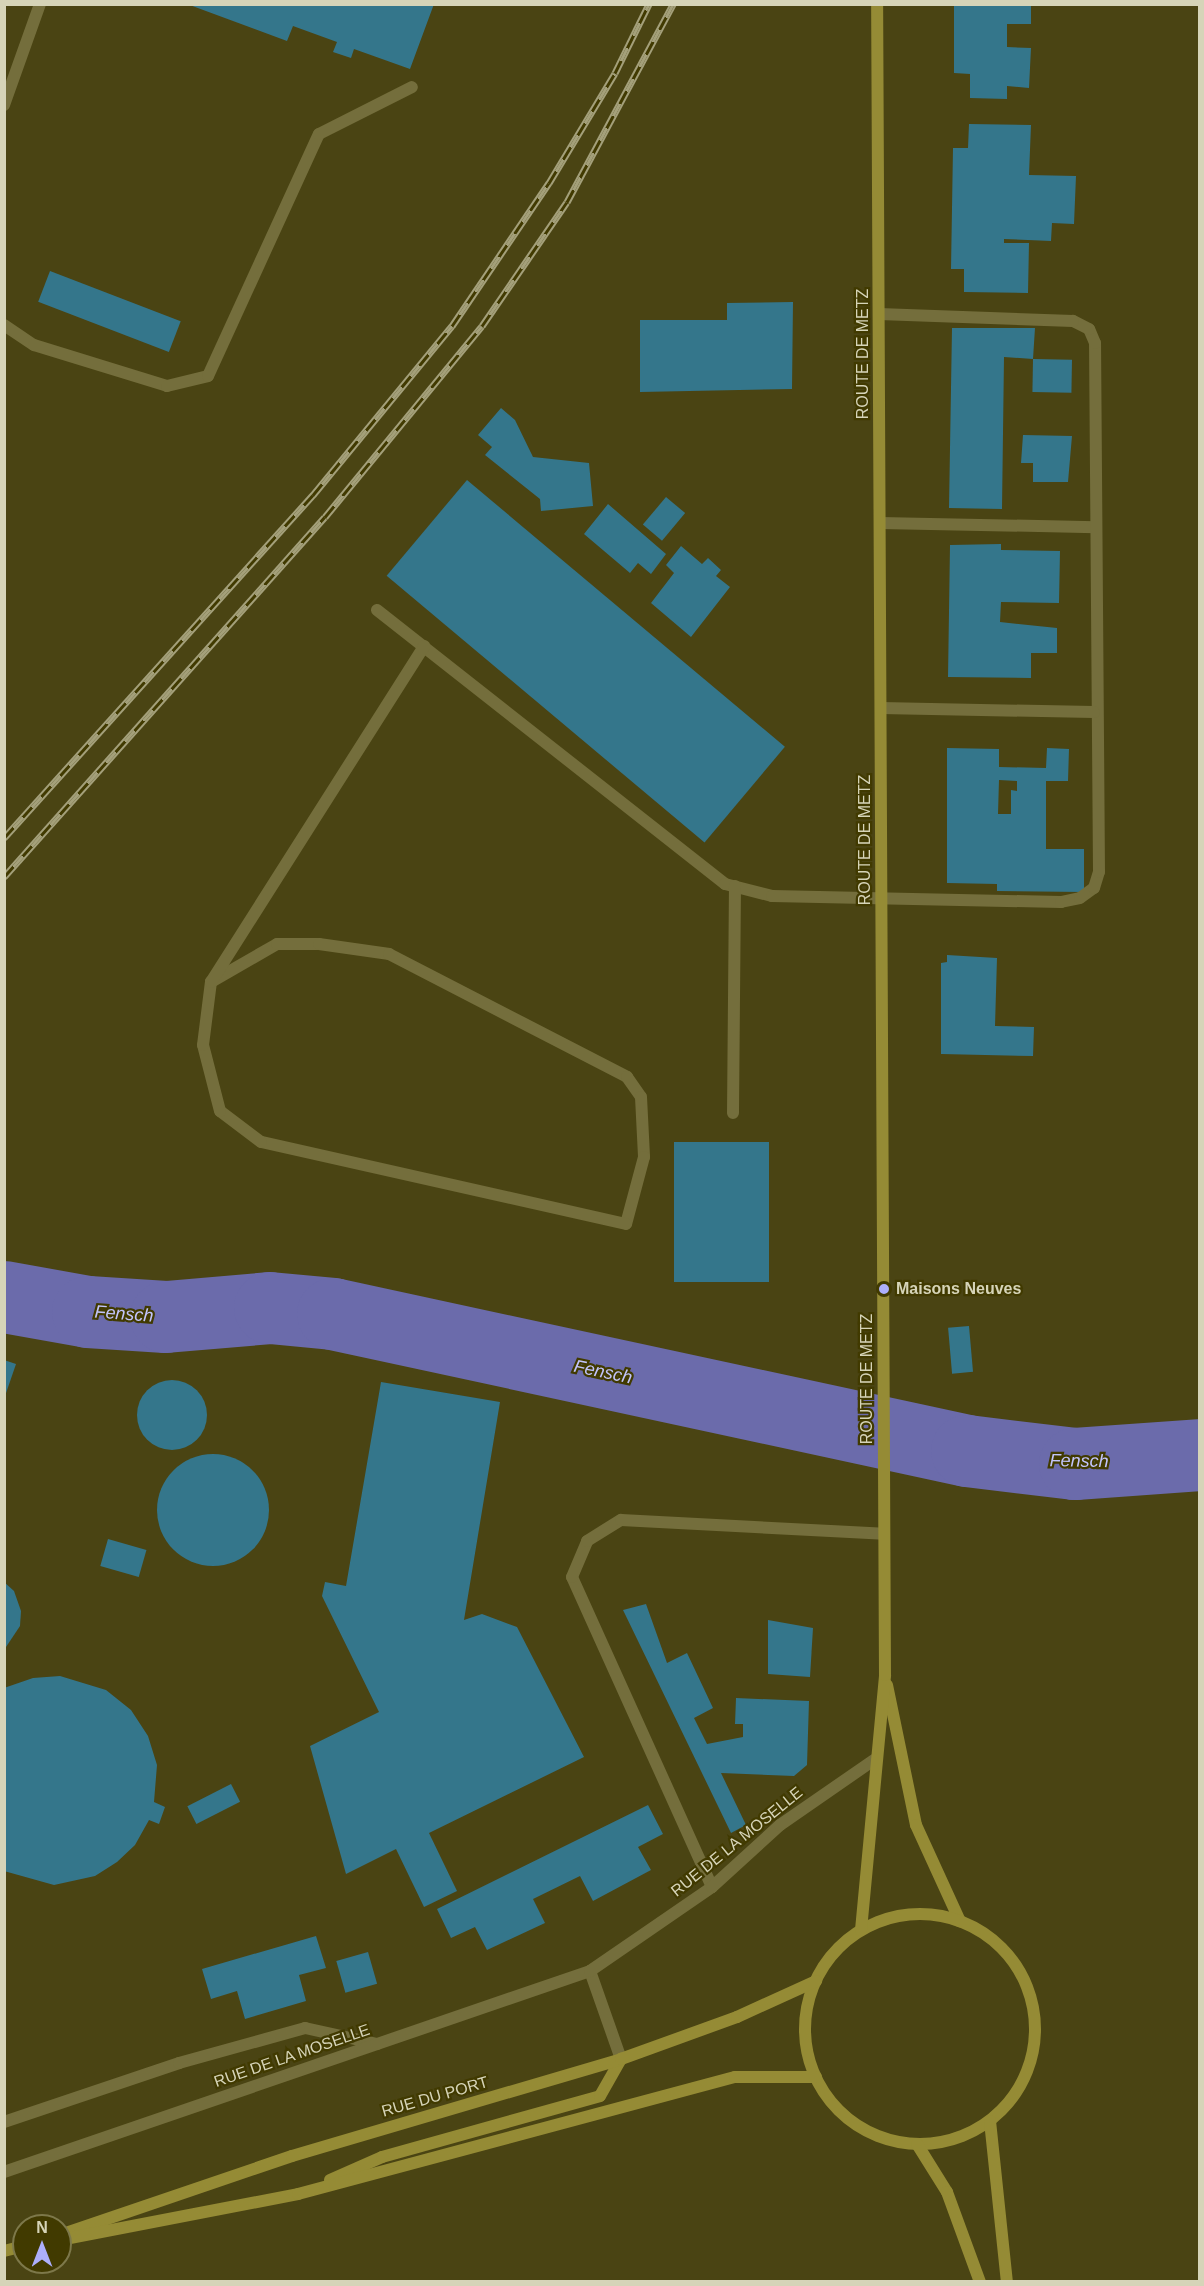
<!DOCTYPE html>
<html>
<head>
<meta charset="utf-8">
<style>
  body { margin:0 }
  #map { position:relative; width:1204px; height:2286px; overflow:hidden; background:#413a00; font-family:Helvetica,sans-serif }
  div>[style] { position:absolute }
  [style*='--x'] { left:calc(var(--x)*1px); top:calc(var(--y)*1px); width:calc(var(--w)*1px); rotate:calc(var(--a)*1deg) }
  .built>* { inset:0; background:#4a4413 }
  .river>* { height:72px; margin:-36px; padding:0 36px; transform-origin:36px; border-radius:36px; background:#6b6bab }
  .building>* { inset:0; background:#34768b; transform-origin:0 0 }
  .round { border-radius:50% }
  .service>* { height:12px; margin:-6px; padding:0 6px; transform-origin:6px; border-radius:6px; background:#746e3c }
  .minor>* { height:12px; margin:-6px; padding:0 6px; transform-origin:6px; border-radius:6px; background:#746e3c }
  .secondary>* { height:12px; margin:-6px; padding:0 6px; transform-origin:6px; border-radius:6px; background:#958b35 }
  .secondary>.ring { margin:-6px; padding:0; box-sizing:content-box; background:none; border:12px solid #958b35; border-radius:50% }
  .rail>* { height:7px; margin-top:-3.5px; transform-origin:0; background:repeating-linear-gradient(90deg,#413a00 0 14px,#a4a07a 0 28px); box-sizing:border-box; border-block:2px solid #a4a07a }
  .dots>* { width:16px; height:16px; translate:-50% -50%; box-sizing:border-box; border:3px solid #413a00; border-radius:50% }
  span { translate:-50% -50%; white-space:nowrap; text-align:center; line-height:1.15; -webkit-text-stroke:4.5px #413a00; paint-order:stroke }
  .street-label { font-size:16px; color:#d6d4b8 }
  .poi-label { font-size:16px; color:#d6d4b8; font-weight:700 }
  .left { translate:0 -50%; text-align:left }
  .water-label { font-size:18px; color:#c2c4fb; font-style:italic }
  .frame { position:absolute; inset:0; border:6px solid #d6d4b8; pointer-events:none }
  .north { position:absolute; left:12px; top:2214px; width:60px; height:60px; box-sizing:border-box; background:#413a00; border:2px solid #7d784a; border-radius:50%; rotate:0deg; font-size:16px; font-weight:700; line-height:24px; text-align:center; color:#d6d4b8 }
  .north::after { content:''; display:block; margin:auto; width:21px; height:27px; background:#adaffb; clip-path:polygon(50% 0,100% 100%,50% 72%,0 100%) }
</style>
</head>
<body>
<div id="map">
  <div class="built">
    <i style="clip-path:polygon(evenodd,5px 5px,1199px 5px,1199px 2281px,5px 2282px,5px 5px,24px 2226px,60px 2226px,60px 2262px,24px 2262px,24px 2226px)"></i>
  </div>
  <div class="river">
    <i style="--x:4;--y:1297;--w:85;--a:10.1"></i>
    <i style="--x:88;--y:1312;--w:78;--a:3.7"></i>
    <i style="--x:166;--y:1317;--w:104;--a:-4.9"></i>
    <i style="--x:270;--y:1308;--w:63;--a:5.4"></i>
    <i style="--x:333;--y:1314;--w:649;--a:12.19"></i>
    <i style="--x:967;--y:1451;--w:109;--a:6.9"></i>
    <i style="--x:1075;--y:1464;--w:125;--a:-4.1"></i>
  </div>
  <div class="building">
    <i style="clip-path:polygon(187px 4px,434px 4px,410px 69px,354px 49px,351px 58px,333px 52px,337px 42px,293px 26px,287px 41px)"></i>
    <i style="clip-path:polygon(954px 4px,1031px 4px,1031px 24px,1007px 24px,1007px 47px,1031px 48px,1029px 88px,1007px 86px,1007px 99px,970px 98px,970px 74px,954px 73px)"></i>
    <i style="clip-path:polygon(969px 124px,1031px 125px,1029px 175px,1076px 176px,1074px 224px,1052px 223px,1051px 241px,1004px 239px,1004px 243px,1029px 243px,1028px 293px,964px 292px,964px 269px,951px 269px,953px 148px,968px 148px)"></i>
    <i style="left:50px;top:271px;width:140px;height:33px;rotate:21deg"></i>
    <i style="clip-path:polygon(793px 302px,792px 389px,640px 392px,640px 320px,727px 320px,727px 303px)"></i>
    <i style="clip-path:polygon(952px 328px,1035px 328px,1033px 359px,1004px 357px,1002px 509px,949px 508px)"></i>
    <i style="left:1033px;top:359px;width:39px;height:33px;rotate:1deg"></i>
    <i style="clip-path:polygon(501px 408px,515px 420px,533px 457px,589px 463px,593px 506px,541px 511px,540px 499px,485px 455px,492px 447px,478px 435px)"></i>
    <i style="clip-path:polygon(1023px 435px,1072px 436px,1068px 482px,1033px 482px,1033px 463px,1021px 463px)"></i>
    <i style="left:467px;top:480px;width:415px;height:125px;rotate:40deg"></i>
    <i style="left:666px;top:497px;width:25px;height:36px;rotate:40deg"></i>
    <i style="clip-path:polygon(608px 504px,666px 554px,651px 574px,638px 563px,630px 573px,584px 534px)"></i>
    <i style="clip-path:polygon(1001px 544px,1001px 550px,1060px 551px,1059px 603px,1001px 602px,1000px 622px,1057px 628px,1057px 653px,1031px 653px,1031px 678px,948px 677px,950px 545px)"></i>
    <i style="clip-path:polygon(681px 546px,702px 564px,708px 558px,721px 570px,716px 576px,730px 587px,691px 637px,651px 603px,674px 573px,666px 565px)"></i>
    <i style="clip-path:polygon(evenodd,947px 748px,999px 749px,999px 767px,1046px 768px,1047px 748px,1069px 749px,1068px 781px,1046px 781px,1046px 849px,1084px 849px,1084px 892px,997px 891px,997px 884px,947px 883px,947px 748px,999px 780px,1017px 781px,1017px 791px,1011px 790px,1011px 814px,998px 814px,999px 780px)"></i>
    <i style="clip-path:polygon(947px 955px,997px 958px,995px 1026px,1034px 1027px,1033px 1056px,941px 1054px,941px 963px,947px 962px)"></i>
    <i style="left:674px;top:1142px;width:95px;height:140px"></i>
    <i style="left:969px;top:1326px;width:46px;height:21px;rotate:85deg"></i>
    <i style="clip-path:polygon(4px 1360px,16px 1364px,5px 1396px,4px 1396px)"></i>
    <i class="round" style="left:137px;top:1380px;width:70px;height:70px"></i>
    <i style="clip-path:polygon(381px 1382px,500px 1402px,464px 1620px,482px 1614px,517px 1627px,584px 1757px,429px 1833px,457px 1891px,424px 1907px,396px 1849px,346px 1874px,310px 1746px,379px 1712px,322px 1596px,325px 1582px,346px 1586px)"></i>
    <i class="round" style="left:157px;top:1454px;width:112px;height:112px"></i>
    <i style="left:108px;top:1539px;width:40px;height:28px;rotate:16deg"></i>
    <i style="clip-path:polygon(4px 1582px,14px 1591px,21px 1611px,20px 1626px,4px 1650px)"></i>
    <i style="clip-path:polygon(646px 1604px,667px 1663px,687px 1653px,713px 1708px,694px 1718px,707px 1744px,743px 1737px,743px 1724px,735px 1724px,736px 1698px,809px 1701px,807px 1765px,794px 1776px,721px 1773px,746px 1825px,731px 1833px,623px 1610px)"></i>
    <i style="clip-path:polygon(768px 1620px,813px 1628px,810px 1677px,768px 1674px)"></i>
    <i style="clip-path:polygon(60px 1676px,106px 1690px,131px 1710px,148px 1736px,157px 1765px,154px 1802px,165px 1807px,159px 1824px,149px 1820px,135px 1845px,117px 1862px,95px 1876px,54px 1885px,4px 1871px,4px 1688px,33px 1678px)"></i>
    <i style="left:231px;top:1784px;width:20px;height:49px;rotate:63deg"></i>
    <i style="clip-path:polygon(648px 1805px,663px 1834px,638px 1847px,651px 1870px,593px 1901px,580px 1876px,533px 1899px,545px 1923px,487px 1950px,475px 1927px,451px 1938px,437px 1909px)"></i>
    <i style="clip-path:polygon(316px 1936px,326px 1968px,299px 1975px,306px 2001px,245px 2019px,237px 1991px,211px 1999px,202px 1969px)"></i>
    <i style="left:368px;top:1952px;width:33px;height:33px;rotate:74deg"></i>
  </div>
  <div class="service">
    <i style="--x:4;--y:105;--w:107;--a:-70.4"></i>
    <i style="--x:4;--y:325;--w:36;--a:34"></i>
    <i style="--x:34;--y:345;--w:139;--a:17.1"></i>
    <i style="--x:167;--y:386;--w:42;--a:-13.7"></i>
    <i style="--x:208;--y:376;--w:266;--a:-65.4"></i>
    <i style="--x:319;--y:134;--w:104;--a:-26.8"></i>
    <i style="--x:880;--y:523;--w:216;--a:1.1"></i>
    <i style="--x:377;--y:610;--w:443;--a:38.2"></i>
    <i style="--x:725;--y:884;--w:49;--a:14.3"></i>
    <i style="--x:772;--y:896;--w:289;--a:1.2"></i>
    <i style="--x:1061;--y:902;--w:19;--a:-12"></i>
    <i style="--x:1080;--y:898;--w:17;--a:-36"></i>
    <i style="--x:1094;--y:888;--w:17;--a:-73"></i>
    <i style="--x:1099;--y:872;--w:529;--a:-90.43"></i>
    <i style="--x:1095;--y:343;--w:15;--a:-113"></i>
    <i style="--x:1089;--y:329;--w:18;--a:-153"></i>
    <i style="--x:1073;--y:321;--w:194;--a:-177.9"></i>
    <i style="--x:881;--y:708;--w:213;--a:1.1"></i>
    <i style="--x:211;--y:982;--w:76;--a:-29.9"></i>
    <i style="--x:277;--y:944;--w:42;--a:0"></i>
    <i style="--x:319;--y:944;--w:71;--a:8.1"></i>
    <i style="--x:389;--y:954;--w:268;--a:27.3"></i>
    <i style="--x:627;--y:1077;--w:24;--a:55"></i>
    <i style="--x:641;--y:1097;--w:60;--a:87.1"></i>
    <i style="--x:644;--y:1157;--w:69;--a:105"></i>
    <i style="--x:626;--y:1224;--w:374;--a:-167.3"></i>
    <i style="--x:261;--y:1142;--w:51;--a:-142.9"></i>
    <i style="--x:220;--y:1111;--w:68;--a:-104.4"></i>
    <i style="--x:203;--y:1045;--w:64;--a:-82.8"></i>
    <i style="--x:211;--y:982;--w:398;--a:-57.6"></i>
    <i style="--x:733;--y:1113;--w:227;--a:-89.5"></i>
    <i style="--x:712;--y:1887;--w:340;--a:-114.3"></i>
    <i style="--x:572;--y:1577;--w:39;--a:-67"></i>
    <i style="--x:587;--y:1541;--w:40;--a:-32"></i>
    <i style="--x:621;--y:1520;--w:263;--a:3"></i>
    <i style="--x:4;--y:2122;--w:185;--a:-18.6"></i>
    <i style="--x:179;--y:2063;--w:131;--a:-15.5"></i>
    <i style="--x:305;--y:2028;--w:74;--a:12.5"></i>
  </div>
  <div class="minor">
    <i style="--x:590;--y:1971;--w:93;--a:70.6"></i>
    <i style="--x:4;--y:2172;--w:620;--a:-18.93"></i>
    <i style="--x:590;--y:1971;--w:148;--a:-34.5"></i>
    <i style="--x:712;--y:1887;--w:92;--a:-42.4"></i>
    <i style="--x:780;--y:1825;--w:114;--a:-34.7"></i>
  </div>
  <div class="secondary">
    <i style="--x:887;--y:1685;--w:143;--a:78.3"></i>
    <i style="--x:916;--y:1825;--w:106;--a:65.4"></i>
    <i class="ring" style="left:805px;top:1914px;width:218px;height:218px"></i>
    <i style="--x:861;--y:1930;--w:256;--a:-84.6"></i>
    <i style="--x:885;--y:1675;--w:1671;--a:-90.27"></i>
    <i style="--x:990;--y:2121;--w:162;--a:84"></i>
    <i style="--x:917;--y:2144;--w:57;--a:58"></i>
    <i style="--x:947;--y:2192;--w:96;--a:69.9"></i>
    <i style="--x:330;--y:2180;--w:57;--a:-23.9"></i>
    <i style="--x:382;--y:2157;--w:226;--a:-15.6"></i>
    <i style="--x:600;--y:2096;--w:43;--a:-60.4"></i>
    <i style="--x:60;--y:2235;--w:245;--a:-18.8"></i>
    <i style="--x:292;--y:2156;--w:343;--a:-16.4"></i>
    <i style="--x:621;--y:2059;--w:123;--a:-19.9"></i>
    <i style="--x:737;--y:2017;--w:87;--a:-24.5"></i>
    <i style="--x:70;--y:2238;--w:232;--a:-10.9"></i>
    <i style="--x:298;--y:2194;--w:452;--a:-15"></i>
    <i style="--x:735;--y:2077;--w:81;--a:0"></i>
    <i style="--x:4;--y:2251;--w:21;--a:-14"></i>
  </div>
  <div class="rail">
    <i style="--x:4;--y:838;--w:462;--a:-48"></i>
    <i style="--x:313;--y:495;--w:219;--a:-50.6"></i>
    <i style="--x:452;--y:326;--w:173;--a:-55.9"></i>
    <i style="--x:549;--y:183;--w:128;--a:-59"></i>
    <i style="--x:615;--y:73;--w:77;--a:-63.8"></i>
    <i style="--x:4;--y:877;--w:482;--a:-48.3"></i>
    <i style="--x:325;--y:517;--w:247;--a:-50.6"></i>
    <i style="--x:482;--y:326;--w:150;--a:-55.6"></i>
    <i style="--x:567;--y:202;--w:225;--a:-61.8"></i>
  </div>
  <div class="dots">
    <i style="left:884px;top:1289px;background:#adaffb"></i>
  </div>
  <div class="street-label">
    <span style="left:863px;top:354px;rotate:-90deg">ROUTE DE METZ</span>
    <span style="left:865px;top:840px;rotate:-90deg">ROUTE DE METZ</span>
    <span style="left:867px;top:1379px;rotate:-90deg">ROUTE DE METZ</span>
    <span style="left:737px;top:1842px;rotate:-39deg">RUE DE LA MOSELLE</span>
    <span style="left:292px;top:2056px;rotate:-19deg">RUE DE LA MOSELLE</span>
    <span style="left:435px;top:2097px;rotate:-16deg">RUE DU PORT</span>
  </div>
  <div class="poi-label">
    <span class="left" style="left:896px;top:1289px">Maisons Neuves</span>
  </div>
  <div class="water-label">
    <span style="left:124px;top:1314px;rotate:4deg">Fensch</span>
    <span style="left:603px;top:1372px;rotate:12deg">Fensch</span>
    <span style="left:1079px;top:1461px;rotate:1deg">Fensch</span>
  </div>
  <div class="frame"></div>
  <div class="north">N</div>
</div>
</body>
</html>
